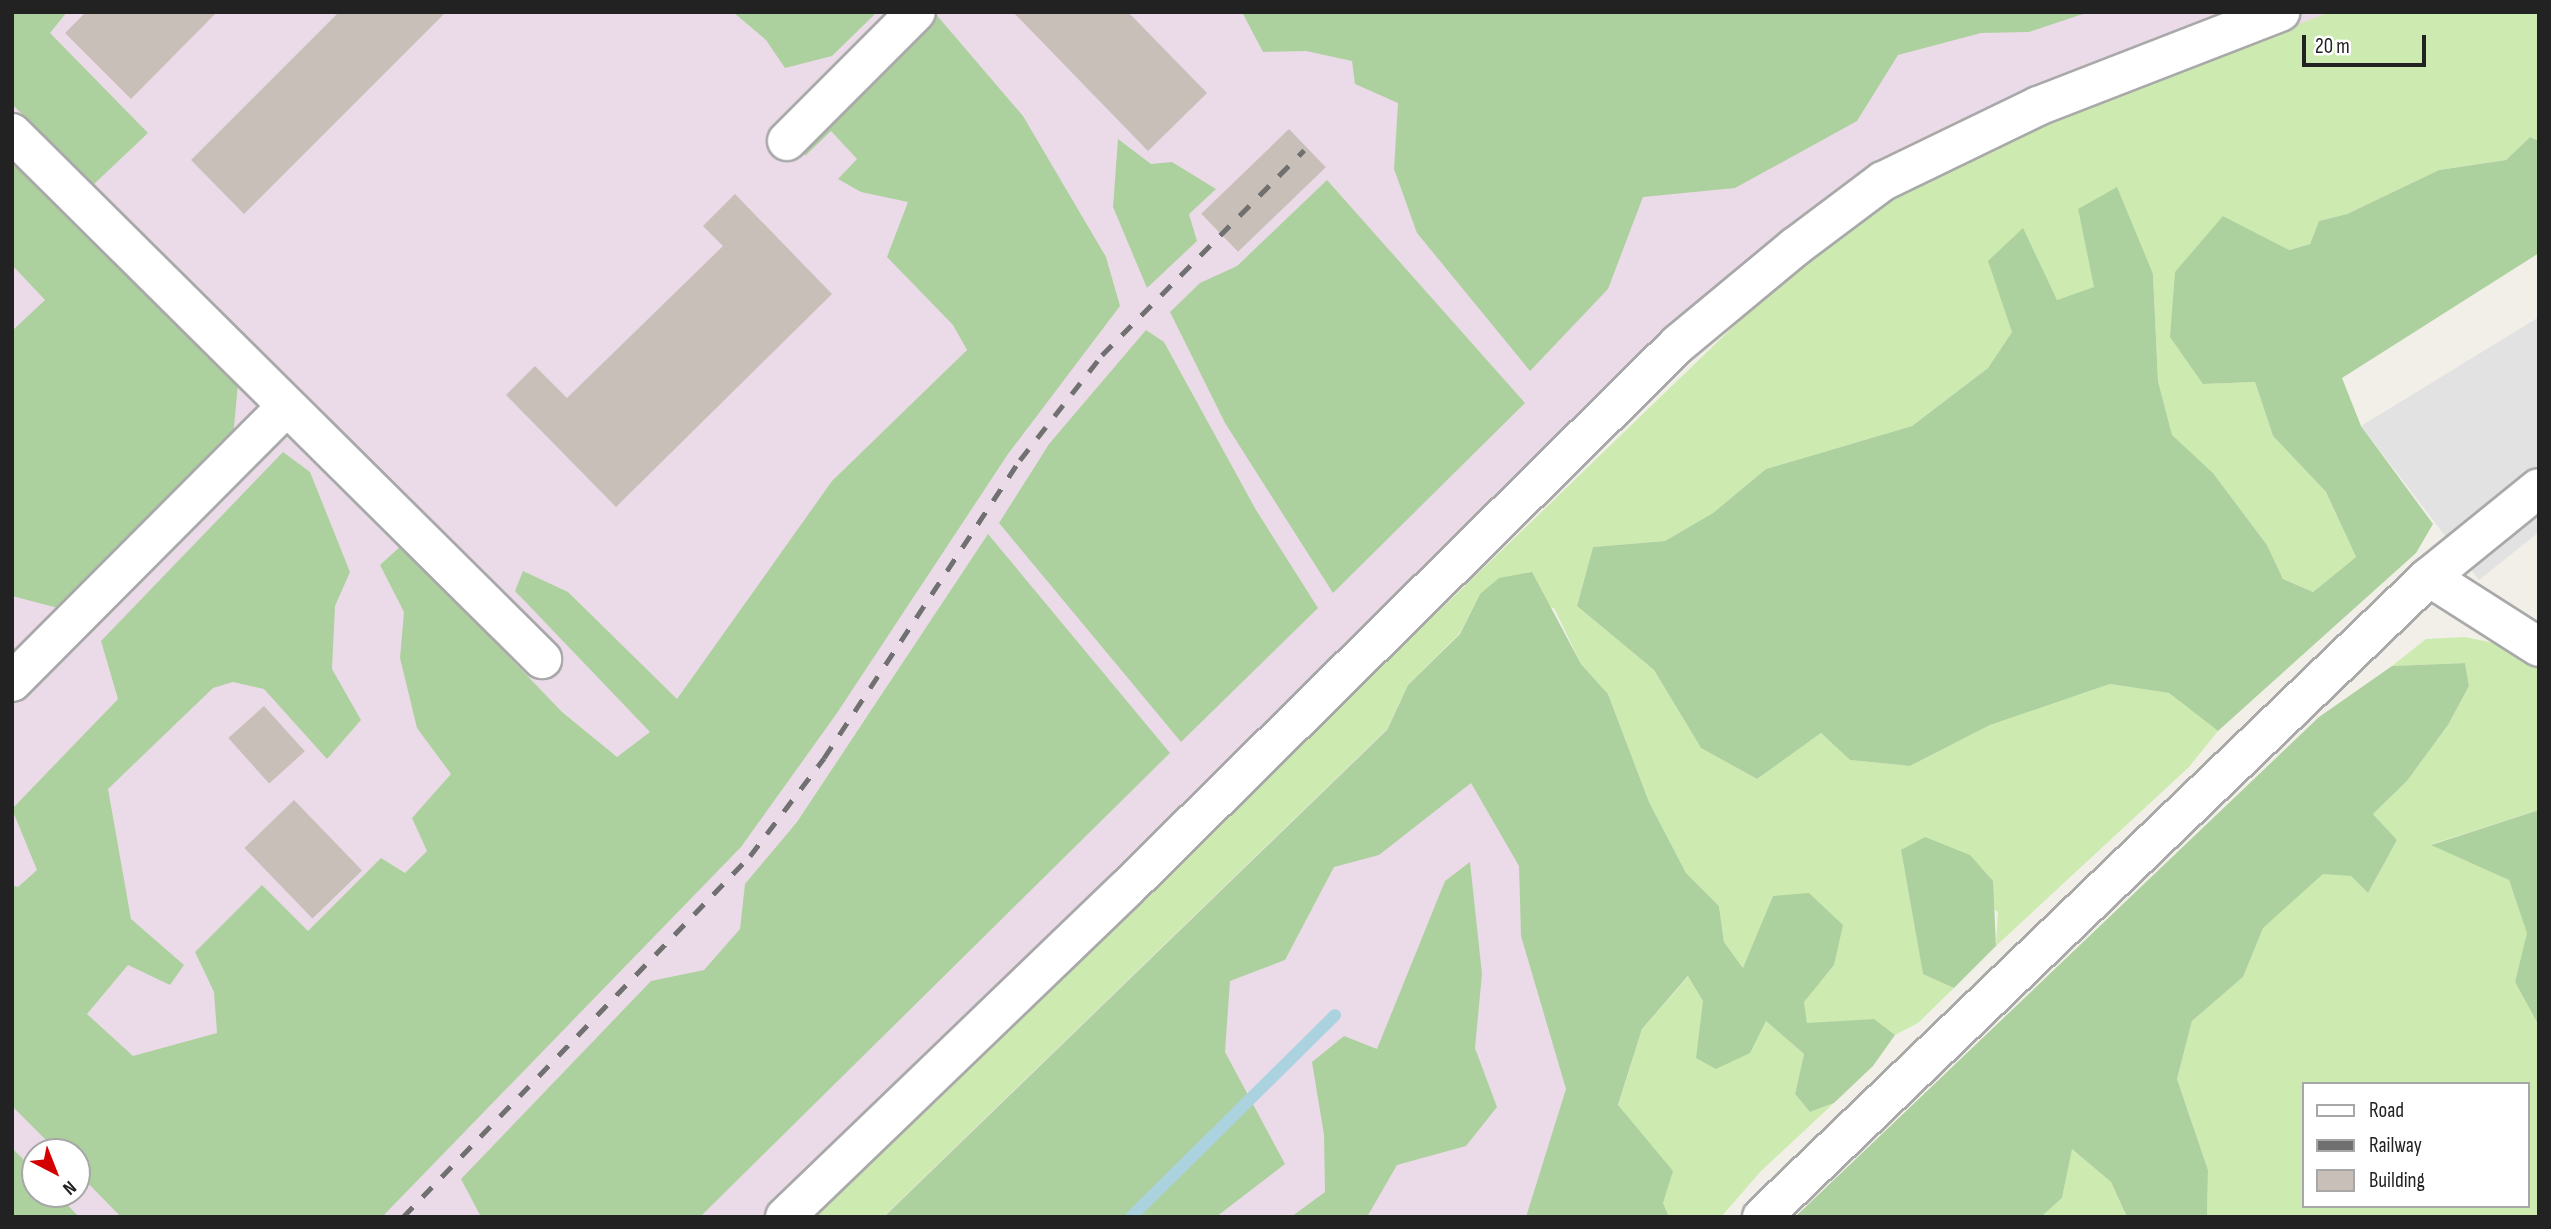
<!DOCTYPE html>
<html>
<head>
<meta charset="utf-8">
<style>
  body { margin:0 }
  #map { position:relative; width:2551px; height:1229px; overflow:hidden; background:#f2efe9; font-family:"Sofia Sans Condensed",sans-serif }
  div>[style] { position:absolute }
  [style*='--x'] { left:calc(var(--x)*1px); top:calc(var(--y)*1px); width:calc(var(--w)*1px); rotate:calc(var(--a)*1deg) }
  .industrial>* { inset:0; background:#ebdbe8 }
  .grass>* { inset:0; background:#cdebb0 }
  .forest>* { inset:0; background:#add19e }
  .parking>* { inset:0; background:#e2e2e2 }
  .stream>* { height:12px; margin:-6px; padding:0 6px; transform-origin:6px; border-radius:6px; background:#aad3df }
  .building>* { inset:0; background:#c7bfb8; transform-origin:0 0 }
  .roads { filter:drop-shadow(2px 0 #a9a9a9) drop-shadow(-2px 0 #a9a9a9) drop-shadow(0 2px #a9a9a9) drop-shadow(0 -2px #a9a9a9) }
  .minor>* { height:38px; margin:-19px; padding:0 19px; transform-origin:19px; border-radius:19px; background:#fff }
  .rail>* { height:5px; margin-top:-2.5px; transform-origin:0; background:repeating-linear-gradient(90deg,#707070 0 14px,transparent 0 28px) }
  span { translate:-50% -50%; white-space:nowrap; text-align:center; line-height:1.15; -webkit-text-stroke:6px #fff; paint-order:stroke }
  .frame { position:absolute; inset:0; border:14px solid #222; pointer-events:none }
  .legend { position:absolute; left:2302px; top:1082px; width:228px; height:126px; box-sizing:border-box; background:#fff; border:2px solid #a7a7a7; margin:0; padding:9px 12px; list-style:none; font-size:21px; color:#222 }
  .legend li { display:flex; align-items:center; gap:14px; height:35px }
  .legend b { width:35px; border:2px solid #a7a7a7 }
  .north { position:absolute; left:21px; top:1138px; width:70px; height:70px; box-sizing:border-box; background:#fff; border:2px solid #a7a7a7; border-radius:50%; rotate:138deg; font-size:19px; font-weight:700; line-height:28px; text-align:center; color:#222 }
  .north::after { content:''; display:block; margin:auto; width:24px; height:32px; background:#d40000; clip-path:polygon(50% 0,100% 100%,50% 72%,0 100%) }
  .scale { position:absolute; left:2302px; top:35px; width:124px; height:32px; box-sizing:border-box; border:4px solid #222; border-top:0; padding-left:9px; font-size:21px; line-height:24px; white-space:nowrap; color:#222; -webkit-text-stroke:5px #fff; paint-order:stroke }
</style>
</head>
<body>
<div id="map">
  <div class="industrial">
    <i style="clip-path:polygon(evenodd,12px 12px,2375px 12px,1698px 305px,783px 1217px,12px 1217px,12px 12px,35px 1152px,77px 1152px,77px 1194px,35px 1194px,35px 1152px)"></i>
    <i style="clip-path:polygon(1506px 614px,1623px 1217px,883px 1217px)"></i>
  </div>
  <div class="grass">
    <i style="clip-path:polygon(2330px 12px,2539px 12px,2539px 141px,2530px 137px,2506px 160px,2439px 170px,2347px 214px,2319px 221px,2310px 244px,2288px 250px,2223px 216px,2203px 384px,2255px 382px,2273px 436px,2326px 492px,2356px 557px,2313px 592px,2283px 579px,2267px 545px,2213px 473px,2172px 436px,2158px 381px,2153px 274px,2078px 209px,2095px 287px,2057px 300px,2012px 332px,1988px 368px,1912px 426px,1766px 469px,1713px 513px,1665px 541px,1593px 547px,1577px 606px,1654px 670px,1701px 748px,1757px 779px,1821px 733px,1850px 760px,1910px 766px,1990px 725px,2110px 684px,2169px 693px,2218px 731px,2189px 767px,1996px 946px,1998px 912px,1901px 850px,1923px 973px,1954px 988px,1918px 1023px,1895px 1035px,1874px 1019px,1807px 1024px,1803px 1002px,1834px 965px,1773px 896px,1744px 969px,1724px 942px,1719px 906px,1686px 873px,1649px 802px,1608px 694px,1581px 664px,1554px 608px,1480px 594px,1460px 633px,1408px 685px,1387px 729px,883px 1217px,811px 1217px,1764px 297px,1892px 196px,2046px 121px)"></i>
    <i style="clip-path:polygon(evenodd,2465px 637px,2508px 646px,2539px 666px,2539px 810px,2432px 844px,2509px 880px,2528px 933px,2515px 982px,2539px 1026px,2539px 1217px,2207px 1217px,2208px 1170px,2177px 1079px,2192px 1021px,2243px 977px,2262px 928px,2323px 873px,2351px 876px,2368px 893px,2397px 840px,2373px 814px,2407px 781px,2448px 725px,2469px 686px,2465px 663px,2392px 666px,2426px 639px,2465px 637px,2304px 1084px,2528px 1084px,2528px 1206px,2304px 1206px,2304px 1084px)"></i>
    <i style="clip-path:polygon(1689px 976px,1703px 1001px,1766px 1021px,1804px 1054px,1795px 1094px,1810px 1112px,1834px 1103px,1761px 1171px,1721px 1217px,1669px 1217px,1618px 1106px,1642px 1029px)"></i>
    <i style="clip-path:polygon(2071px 1148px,2111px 1182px,2127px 1217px,2041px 1217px,2062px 1198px)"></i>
  </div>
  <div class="forest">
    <i style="clip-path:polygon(12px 12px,67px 12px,50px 33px,148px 133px,92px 186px,12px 104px)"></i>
    <i style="clip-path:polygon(733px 12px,877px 12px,832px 56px,785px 68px,766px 40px)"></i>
    <i style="clip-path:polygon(934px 12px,1023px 116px,1106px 257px,1120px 306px,1008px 454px,837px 713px,741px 847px,382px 1217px,121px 1217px,77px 1172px,77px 1152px,58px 1152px,12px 1106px,12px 885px,18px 887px,37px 870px,12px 809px,118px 699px,101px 641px,283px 452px,310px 472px,350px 572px,335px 606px,332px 669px,361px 720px,327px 759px,264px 689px,233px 682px,213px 688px,108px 789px,131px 919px,184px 965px,170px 985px,128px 965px,87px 1014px,133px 1056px,217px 1033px,214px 992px,195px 952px,262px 885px,308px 931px,381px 858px,405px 873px,427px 851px,412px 818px,451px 774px,417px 728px,400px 658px,404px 612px,380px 565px,402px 545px,562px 712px,617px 757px,650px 732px,515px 591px,523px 571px,568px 592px,677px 699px,832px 481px,967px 350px,953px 325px,887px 257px,908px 202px,861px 192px,838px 179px,857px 159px,831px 131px,805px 156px,801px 136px)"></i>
    <i style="clip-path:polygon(1242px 12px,2089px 12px,2029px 32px,1981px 33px,1898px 55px,1857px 121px,1735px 188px,1643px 197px,1608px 289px,1530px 371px,1417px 233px,1394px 169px,1398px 103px,1355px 84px,1352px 61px,1306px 51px,1263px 52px)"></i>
    <i style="clip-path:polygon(2530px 137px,2539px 141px,2539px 253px,2342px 378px,2361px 426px,2433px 524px,2416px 553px,2218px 731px,2169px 693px,2110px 684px,1990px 725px,1910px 766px,1850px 760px,1821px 733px,1757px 779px,1701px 748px,1654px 670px,1577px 606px,1593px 547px,1665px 541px,1713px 513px,1766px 469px,1912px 426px,1988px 368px,2012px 332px,1988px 261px,2023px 228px,2057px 300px,2094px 287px,2078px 209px,2117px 187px,2153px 274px,2158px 381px,2172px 435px,2213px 473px,2267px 545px,2283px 579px,2313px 592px,2356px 557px,2326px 492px,2273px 436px,2255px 382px,2203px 384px,2170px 337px,2175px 272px,2223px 216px,2289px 250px,2310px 244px,2319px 221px,2347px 214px,2439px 170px,2506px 160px)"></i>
    <i style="clip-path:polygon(1118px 139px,1151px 164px,1172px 162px,1216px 189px,1189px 214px,1197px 241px,1147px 288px,1113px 207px)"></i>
    <i style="clip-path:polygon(12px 153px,238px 383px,233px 439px,62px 609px,12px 596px,12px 331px,45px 300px,12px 265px)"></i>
    <i style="clip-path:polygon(1327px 180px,1525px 403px,1333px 593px,1225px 423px,1170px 312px,1200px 283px,1237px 266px)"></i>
    <i style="clip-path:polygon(1146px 330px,1164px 342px,1256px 510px,1318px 608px,1181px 742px,999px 523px,1049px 444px)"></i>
    <i style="clip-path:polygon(988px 534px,1170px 753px,700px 1217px,481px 1217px,461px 1179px,651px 981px,704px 970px,740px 929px,745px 884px,797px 822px)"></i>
    <i style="clip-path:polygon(1532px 572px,1581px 664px,1608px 694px,1649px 802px,1686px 873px,1719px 906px,1724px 942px,1743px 968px,1773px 896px,1809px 893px,1843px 925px,1834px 965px,1804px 1002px,1807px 1023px,1874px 1019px,1895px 1035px,1873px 1066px,1834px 1103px,1810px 1112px,1795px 1094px,1804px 1054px,1766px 1021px,1750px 1053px,1716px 1069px,1696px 1058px,1703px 1001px,1688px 976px,1642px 1029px,1618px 1105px,1673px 1171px,1663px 1203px,1669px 1217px,1526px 1217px,1566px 1089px,1521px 936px,1519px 866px,1471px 783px,1379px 855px,1334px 867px,1285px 960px,1230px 981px,1225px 1052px,1285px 1164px,1216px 1217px,884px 1217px,1387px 730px,1408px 685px,1460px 634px,1480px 594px,1499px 578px)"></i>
    <i style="clip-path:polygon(2465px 663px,2469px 686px,2448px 725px,2407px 781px,2373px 814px,2397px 840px,2368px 893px,2351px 876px,2323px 874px,2263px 928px,2243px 977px,2192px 1021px,2177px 1079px,2208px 1170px,2207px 1217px,2127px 1217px,2111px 1182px,2072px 1149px,2062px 1198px,2041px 1217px,1795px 1217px,2319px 717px,2392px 666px)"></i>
    <i style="clip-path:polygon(2539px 810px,2539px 1026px,2515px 982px,2527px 933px,2509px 880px,2431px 845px)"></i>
    <i style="clip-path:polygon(1925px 837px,1970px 855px,1993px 881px,1996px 946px,1954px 988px,1923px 974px,1901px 850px)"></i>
    <i style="clip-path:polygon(1470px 862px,1482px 974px,1475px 1048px,1497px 1107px,1466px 1146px,1397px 1165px,1367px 1217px,1291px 1217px,1325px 1192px,1324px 1135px,1312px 1062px,1344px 1036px,1377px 1049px,1445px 881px)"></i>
    <i style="clip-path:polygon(12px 1148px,35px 1171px,35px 1194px,57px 1194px,79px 1217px,12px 1217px)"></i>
  </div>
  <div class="parking">
    <i style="clip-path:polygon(2539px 317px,2539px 532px,2479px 580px,2361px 426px)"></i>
  </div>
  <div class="stream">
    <i style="--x:1131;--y:1217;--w:287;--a:-44.7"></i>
  </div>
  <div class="building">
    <i style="clip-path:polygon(86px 12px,217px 12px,131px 99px,65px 33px)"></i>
    <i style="clip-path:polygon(339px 12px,446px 12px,244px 214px,191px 160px)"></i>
    <i style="clip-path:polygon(1013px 12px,1128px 12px,1207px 93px,1148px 151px)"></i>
    <i style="left:1289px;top:129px;width:53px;height:122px;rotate:46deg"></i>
    <i style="clip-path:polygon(735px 194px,832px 294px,616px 507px,506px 395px,535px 366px,567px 398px,723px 246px,703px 226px)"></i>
    <i style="left:264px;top:706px;width:61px;height:48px;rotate:48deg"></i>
    <i style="left:294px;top:800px;width:98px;height:69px;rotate:46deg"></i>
  </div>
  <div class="roads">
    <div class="minor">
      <i style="--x:12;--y:133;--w:747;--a:44.78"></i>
      <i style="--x:787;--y:141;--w:182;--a:-45"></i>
      <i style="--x:2429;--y:577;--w:141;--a:-39"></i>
      <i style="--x:12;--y:682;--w:388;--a:-45.1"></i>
      <i style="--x:785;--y:1217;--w:473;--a:-43.9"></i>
      <i style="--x:1126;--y:889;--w:776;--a:-44.63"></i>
      <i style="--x:1678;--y:344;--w:152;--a:-39.7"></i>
      <i style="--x:1795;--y:247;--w:110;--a:-36.9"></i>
      <i style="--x:1883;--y:181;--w:172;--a:-25.8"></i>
      <i style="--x:2038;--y:106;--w:260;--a:-21.2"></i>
      <i style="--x:1762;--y:1217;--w:924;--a:-43.82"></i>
      <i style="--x:2429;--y:577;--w:130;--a:32.5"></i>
    </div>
  </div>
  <div class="rail">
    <i style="--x:403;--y:1217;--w:501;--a:-46.13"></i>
    <i style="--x:750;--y:856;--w:123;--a:-52.9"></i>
    <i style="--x:824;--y:758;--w:357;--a:-56.7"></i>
    <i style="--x:1020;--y:460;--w:133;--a:-52"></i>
    <i style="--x:1102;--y:355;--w:288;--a:-45.4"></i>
  </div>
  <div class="frame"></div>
  <ul class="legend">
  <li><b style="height:9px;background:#fff"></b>Road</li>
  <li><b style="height:9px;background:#707070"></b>Railway</li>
  <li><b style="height:19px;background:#c7bfb8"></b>Building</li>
  </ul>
  <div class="north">N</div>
  <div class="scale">20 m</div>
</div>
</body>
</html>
